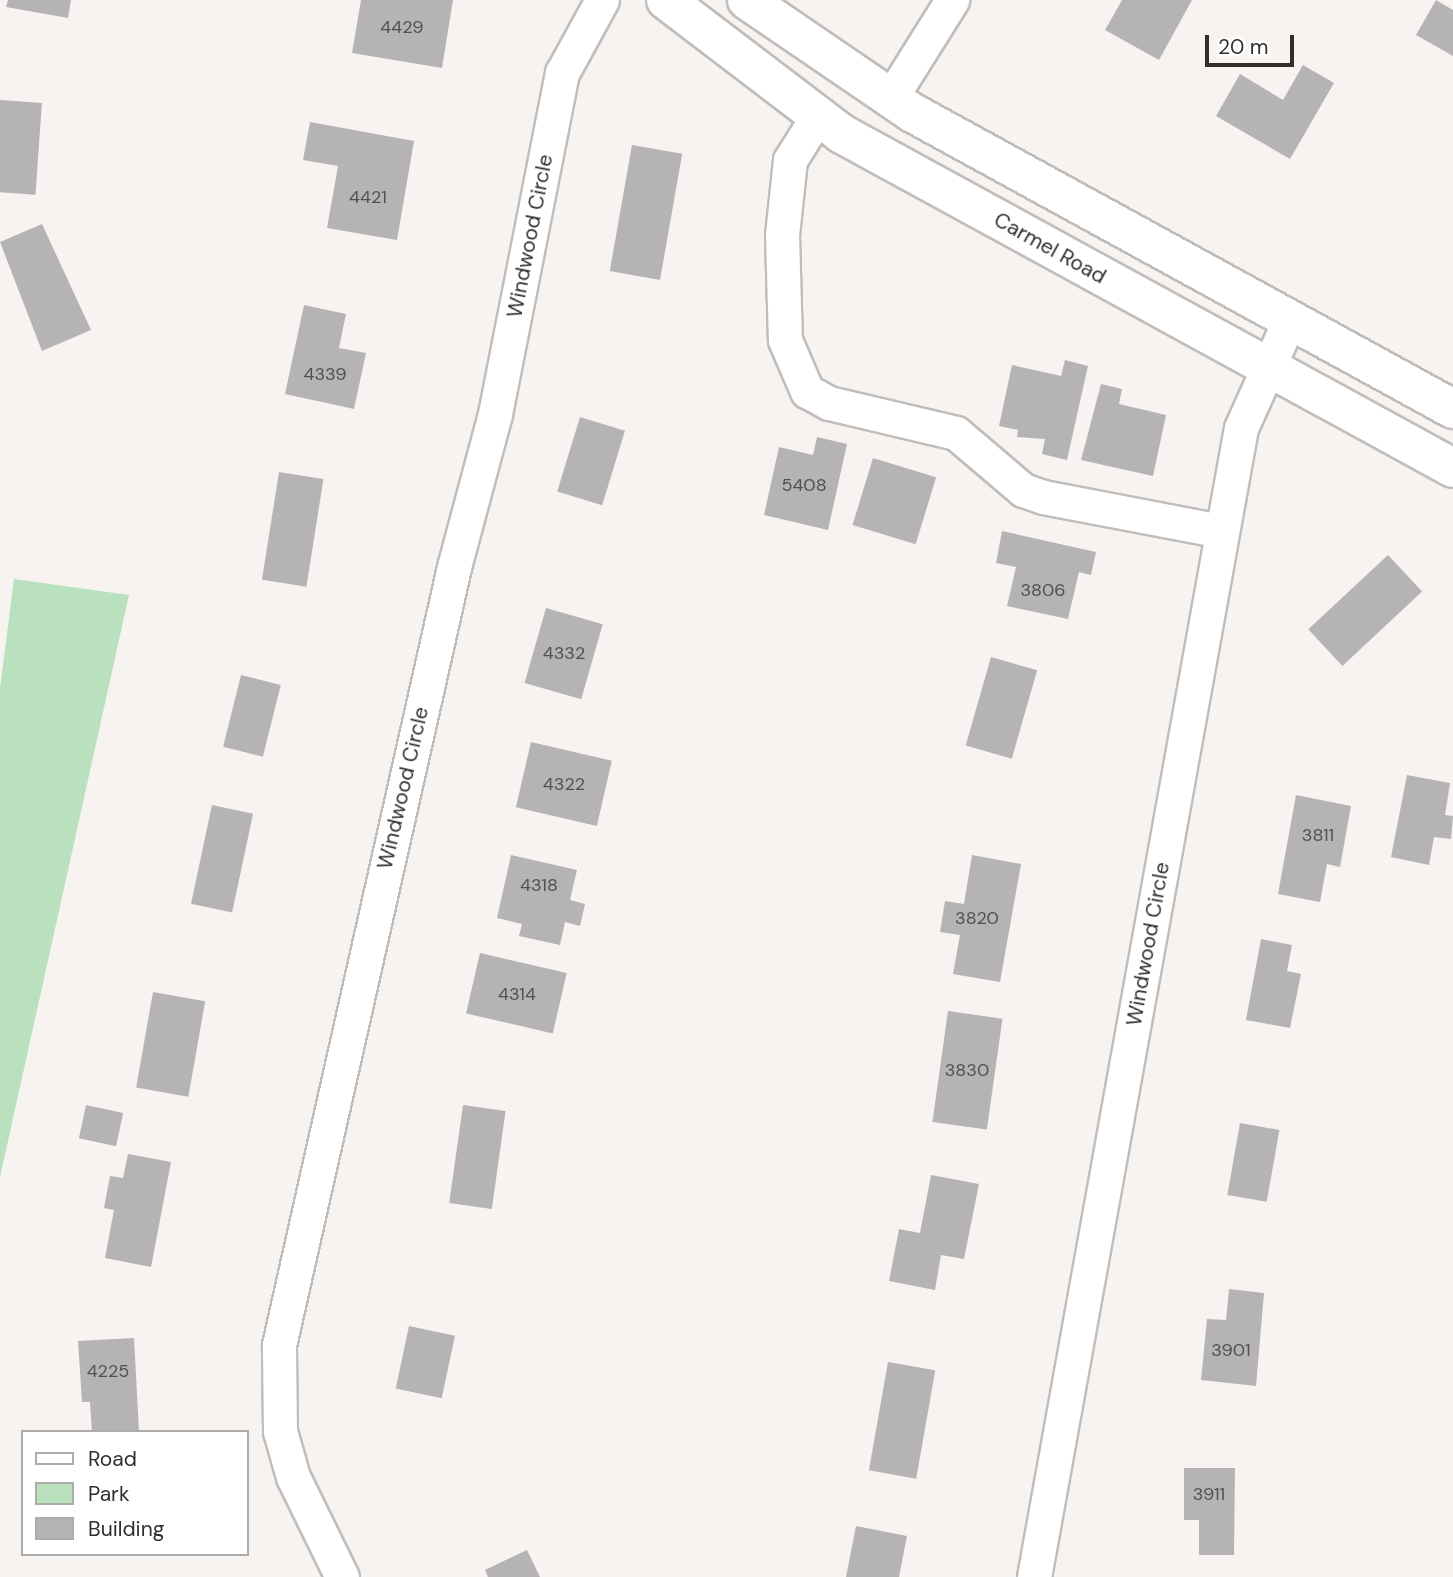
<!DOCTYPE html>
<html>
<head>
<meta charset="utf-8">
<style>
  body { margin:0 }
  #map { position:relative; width:1453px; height:1577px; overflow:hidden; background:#f7f3f1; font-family:"DM Sans",sans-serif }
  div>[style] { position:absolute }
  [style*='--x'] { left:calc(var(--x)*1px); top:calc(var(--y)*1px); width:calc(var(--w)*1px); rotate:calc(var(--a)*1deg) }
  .green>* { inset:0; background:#bae1bd }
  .building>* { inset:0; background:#b6b3b6; transform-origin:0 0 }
  .roads { filter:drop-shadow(2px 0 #c1bdbb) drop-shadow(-2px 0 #c1bdbb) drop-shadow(0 2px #c1bdbb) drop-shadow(0 -2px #c1bdbb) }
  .minor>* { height:33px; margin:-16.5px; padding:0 16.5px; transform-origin:16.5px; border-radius:16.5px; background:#fff }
  .major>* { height:38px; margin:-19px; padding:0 19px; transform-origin:19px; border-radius:19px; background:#fff }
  span { translate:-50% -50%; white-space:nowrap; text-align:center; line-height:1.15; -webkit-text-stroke:5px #fff; paint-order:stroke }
  .number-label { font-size:18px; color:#525050 }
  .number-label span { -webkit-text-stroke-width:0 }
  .street-label { font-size:21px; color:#312f2e }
  .legend { position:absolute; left:21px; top:1430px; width:228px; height:126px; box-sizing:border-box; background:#fff; border:2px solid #adacab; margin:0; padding:9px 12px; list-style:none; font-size:21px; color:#312f2e }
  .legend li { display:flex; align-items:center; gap:14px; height:35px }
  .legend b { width:35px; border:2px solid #adacab }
  .scale { position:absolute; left:1205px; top:35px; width:89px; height:32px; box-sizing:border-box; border:4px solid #312f2e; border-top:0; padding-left:9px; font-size:21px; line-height:24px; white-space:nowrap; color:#312f2e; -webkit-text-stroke:5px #fff; paint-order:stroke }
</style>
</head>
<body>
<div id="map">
  <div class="green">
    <i style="clip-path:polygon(14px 579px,129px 595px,0 1177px,0 688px)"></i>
  </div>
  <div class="building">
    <i style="clip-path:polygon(8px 0,71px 0,68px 18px,6px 7px)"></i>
    <i style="clip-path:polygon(361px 0,453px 0,442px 68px,352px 53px)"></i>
    <i style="clip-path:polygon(1122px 0,1192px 0,1159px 60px,1105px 30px)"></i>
    <i style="clip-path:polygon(1436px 0,1453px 10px,1453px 56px,1416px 35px)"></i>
    <i style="clip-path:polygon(1303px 65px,1334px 83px,1290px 159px,1216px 116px,1240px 74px,1283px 100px)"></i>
    <i style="left:0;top:100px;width:42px;height:92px;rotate:4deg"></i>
    <i style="clip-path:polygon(310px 122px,414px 141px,397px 240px,327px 228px,338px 166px,303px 160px)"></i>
    <i style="left:632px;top:145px;width:51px;height:128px;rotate:10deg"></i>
    <i style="clip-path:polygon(42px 224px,91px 330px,42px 351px,0 242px)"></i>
    <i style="clip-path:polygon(304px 305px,346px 314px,339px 348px,366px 353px,354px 409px,285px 394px)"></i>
    <i style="clip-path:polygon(1065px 360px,1088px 366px,1067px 460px,1042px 454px,1045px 439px,1017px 437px,1018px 430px,999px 426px,1012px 365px,1061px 376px)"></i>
    <i style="clip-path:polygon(1101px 384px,1122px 389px,1119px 404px,1166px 415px,1153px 476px,1081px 460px)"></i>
    <i style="left:580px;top:417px;width:47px;height:78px;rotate:17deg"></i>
    <i style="clip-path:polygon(817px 437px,847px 444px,828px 530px,764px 515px,779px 447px,813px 455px)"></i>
    <i style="left:873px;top:458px;width:66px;height:70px;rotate:17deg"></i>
    <i style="left:279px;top:472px;width:45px;height:109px;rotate:9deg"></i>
    <i style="clip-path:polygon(1002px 531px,1096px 552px,1091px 575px,1079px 572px,1068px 619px,1007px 606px,1016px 567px,996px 563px)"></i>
    <i style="left:1388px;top:555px;width:50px;height:109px;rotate:47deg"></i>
    <i style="left:546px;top:608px;width:59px;height:78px;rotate:16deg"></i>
    <i style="left:991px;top:657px;width:48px;height:92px;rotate:16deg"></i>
    <i style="left:241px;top:675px;width:41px;height:74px;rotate:14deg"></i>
    <i style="left:531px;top:742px;width:83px;height:67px;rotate:13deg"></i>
    <i style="clip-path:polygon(1407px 775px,1450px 783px,1445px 815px,1453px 816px,1451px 839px,1434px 837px,1429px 865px,1391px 857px)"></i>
    <i style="clip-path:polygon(1296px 795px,1351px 806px,1340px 867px,1327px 864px,1320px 902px,1278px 894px)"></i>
    <i style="left:212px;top:805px;width:42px;height:101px;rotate:12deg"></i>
    <i style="clip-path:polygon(511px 855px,577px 870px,570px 900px,585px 904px,580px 926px,565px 922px,560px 945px,519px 936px,522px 924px,497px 918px)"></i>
    <i style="clip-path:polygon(972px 855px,1021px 864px,1000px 982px,953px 974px,960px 935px,940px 932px,945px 901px,964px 904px)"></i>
    <i style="clip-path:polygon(1261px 939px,1292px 945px,1287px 971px,1301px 974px,1290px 1028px,1246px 1020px)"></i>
    <i style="left:480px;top:953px;width:89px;height:62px;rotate:13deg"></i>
    <i style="left:153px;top:992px;width:53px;height:97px;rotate:10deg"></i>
    <i style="left:948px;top:1011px;width:55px;height:112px;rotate:8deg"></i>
    <i style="left:86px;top:1105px;width:38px;height:34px;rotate:12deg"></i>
    <i style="left:463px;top:1105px;width:43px;height:99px;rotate:8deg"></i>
    <i style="left:1240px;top:1123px;width:40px;height:73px;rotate:10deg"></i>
    <i style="clip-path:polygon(128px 1154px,171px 1162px,151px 1267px,105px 1258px,114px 1210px,104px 1208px,110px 1176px,123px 1178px)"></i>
    <i style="clip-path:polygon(931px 1175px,979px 1184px,964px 1259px,941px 1255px,935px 1290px,889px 1281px,899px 1229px,920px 1233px)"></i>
    <i style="clip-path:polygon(1229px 1289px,1264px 1293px,1256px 1386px,1201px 1380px,1207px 1319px,1226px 1320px)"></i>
    <i style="left:409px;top:1326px;width:47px;height:64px;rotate:12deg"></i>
    <i style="clip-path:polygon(134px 1338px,139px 1432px,92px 1432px,90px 1402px,82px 1402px,78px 1341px)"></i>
    <i style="left:888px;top:1362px;width:48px;height:110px;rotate:10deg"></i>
    <i style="clip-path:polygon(1184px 1468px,1235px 1468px,1234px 1555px,1199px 1555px,1199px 1520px,1184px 1520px)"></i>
    <i style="clip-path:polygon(856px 1526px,907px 1536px,899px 1577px,846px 1577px)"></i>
    <i style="clip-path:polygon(527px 1550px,540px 1577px,488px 1577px,485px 1570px)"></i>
  </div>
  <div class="roads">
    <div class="minor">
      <i style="--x:890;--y:99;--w:117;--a:-57.9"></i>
      <i style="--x:817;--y:117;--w:51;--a:122.1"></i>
      <i style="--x:790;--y:160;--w:75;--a:96.1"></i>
      <i style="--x:782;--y:235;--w:105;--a:88.4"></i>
      <i style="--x:785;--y:340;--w:56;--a:66.7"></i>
      <i style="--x:807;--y:391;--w:25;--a:29"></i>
      <i style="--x:829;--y:403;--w:130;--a:13.3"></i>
      <i style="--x:956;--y:433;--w:88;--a:40.4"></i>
      <i style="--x:1023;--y:490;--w:21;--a:19"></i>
      <i style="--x:1043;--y:497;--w:182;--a:10.8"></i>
      <i style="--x:342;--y:1577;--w:111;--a:-116.1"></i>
      <i style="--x:293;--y:1477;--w:48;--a:-105.8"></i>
      <i style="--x:280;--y:1431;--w:86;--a:-90.7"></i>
      <i style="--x:279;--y:1345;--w:797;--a:-77.32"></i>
      <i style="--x:454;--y:567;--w:158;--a:-75"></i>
      <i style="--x:495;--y:414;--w:348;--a:-78.9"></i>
      <i style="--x:562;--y:73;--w:83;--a:-61.3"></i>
      <i style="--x:1034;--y:1577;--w:1167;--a:-79.79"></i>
      <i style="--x:1241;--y:428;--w:120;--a:-65.8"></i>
    </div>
    <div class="major">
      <i style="--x:666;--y:0;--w:221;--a:37.3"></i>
      <i style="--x:842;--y:134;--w:696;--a:28.66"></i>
      <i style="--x:747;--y:0;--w:199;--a:34.3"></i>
      <i style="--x:911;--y:112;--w:618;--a:28.72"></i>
    </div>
  </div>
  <div class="number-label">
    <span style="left:402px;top:27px">4429</span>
    <span style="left:368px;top:197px">4421</span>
    <span style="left:325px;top:374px">4339</span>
    <span style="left:804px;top:485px">5408</span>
    <span style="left:1043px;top:590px">3806</span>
    <span style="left:564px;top:653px">4332</span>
    <span style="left:564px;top:784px">4322</span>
    <span style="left:1318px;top:835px">3811</span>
    <span style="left:539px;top:885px">4318</span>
    <span style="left:977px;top:918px">3820</span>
    <span style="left:517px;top:994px">4314</span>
    <span style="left:967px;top:1070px">3830</span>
    <span style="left:1231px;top:1350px">3901</span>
    <span style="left:108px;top:1371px">4225</span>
    <span style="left:1209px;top:1494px">3911</span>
  </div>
  <div class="street-label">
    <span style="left:530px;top:236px;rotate:-79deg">Windwood Circle</span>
    <span style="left:1050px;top:248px;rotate:29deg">Carmel Road</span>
    <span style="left:403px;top:788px;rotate:-77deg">Windwood Circle</span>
    <span style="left:1148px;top:944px;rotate:-80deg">Windwood Circle</span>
  </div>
  <ul class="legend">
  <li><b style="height:9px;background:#fff"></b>Road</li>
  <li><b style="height:19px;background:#bae1bd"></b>Park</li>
  <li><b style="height:19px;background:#b6b3b6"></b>Building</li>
  </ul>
  <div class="scale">20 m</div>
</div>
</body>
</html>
